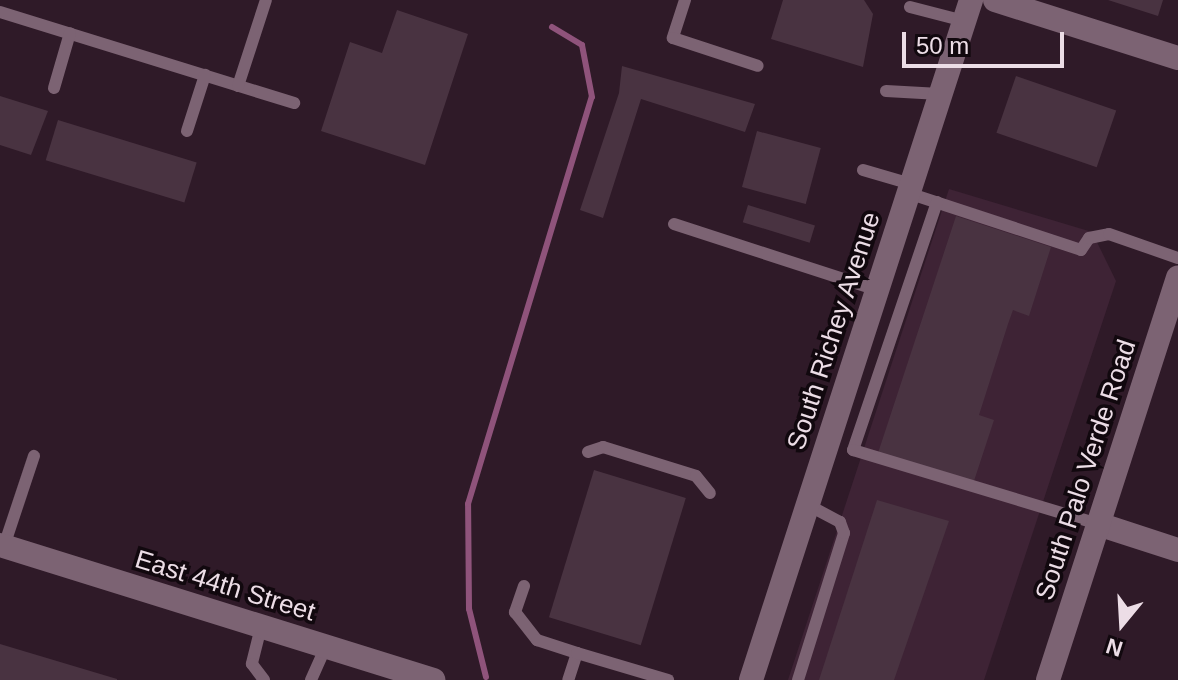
<!DOCTYPE html>
<html>
<head>
<meta charset="utf-8">
<style>
  body { margin:0 }
  #map { position:relative; width:1178px; height:680px; overflow:hidden; background:#2f1a28; font-family:Arial,sans-serif }
  div>[style] { position:absolute }
  [style*='--x'] { left:calc(var(--x)*1px); top:calc(var(--y)*1px); width:calc(var(--w)*1px); rotate:calc(var(--a)*1deg) }
  .built>* { inset:0; background:#3e2335 }
  .stream>* { height:6px; margin:-3px; padding:0 3px; transform-origin:3px; border-radius:3px; background:#8f537b }
  .building>* { inset:0; background:#493341; transform-origin:0 0 }
  .lane>* { height:12px; margin:-6px; padding:0 6px; transform-origin:6px; border-radius:6px; background:#7c6373 }
  .street>* { height:24px; margin:-12px; padding:0 12px; transform-origin:12px; border-radius:12px; background:#7c6373 }
  .secondary>* { height:24px; margin:-12px; padding:0 12px; transform-origin:12px; border-radius:12px; background:#7c6373 }
  span { translate:-50% -50%; white-space:nowrap; text-align:center; line-height:1.15; -webkit-text-stroke:7px #11080e; paint-order:stroke }
  .street-label { font-size:26px; color:#ecdde6 }
  .north { position:absolute; left:1082px; top:584px; width:80px; height:80px; -webkit-text-stroke:6px #11080e; paint-order:stroke; rotate:198deg; font-size:22px; font-weight:700; line-height:32px; text-align:center; color:#ecdde6 }
  .north::after { content:''; display:block; margin:auto; width:28px; height:36px; background:#ecdde6; clip-path:polygon(50% 0,100% 100%,50% 72%,0 100%) }
  .scale { position:absolute; left:902px; top:32px; width:162px; height:36px; box-sizing:border-box; border:4px solid #ecdde6; border-top:0; padding-left:10px; font-size:24px; line-height:28px; white-space:nowrap; color:#ecdde6; -webkit-text-stroke:6px #11080e; paint-order:stroke }
</style>
</head>
<body>
<div id="map">
  <div class="built">
    <i style="clip-path:polygon(949px 189px,1092px 232px,1116px 281px,984px 680px,788px 680px)"></i>
  </div>
  <div class="stream">
    <i style="--x:486;--y:677;--w:70;--a:-104"></i>
    <i style="--x:469;--y:609;--w:105;--a:-90.5"></i>
    <i style="--x:468;--y:504;--w:425;--a:-73.1"></i>
    <i style="--x:592;--y:97;--w:53;--a:-100.9"></i>
    <i style="--x:582;--y:45;--w:35;--a:-149"></i>
  </div>
  <div class="building">
    <i style="clip-path:polygon(783px 0,864px 0,873px 14px,863px 67px,771px 39px)"></i>
    <i style="clip-path:polygon(1108px 0,1163px 0,1158px 16px)"></i>
    <i style="clip-path:polygon(397px 10px,468px 34px,425px 165px,321px 131px,350px 42px,382px 53px)"></i>
    <i style="clip-path:polygon(622px 66px,755px 104px,745px 132px,641px 99px,603px 218px,580px 210px,619px 93px)"></i>
    <i style="left:1016px;top:76px;width:106px;height:60px;rotate:19deg"></i>
    <i style="clip-path:polygon(0 96px,48px 111px,31px 155px,0 145px)"></i>
    <i style="left:58px;top:120px;width:145px;height:42px;rotate:17deg"></i>
    <i style="left:757px;top:131px;width:66px;height:58px;rotate:15deg"></i>
    <i style="left:748px;top:205px;width:70px;height:18px;rotate:17deg"></i>
    <i style="clip-path:polygon(956px 216px,1051px 247px,1029px 316px,1013px 310px,1008px 324px,979px 415px,994px 420px,973px 484px,878px 453px)"></i>
    <i style="left:594px;top:470px;width:96px;height:154px;rotate:17deg"></i>
    <i style="clip-path:polygon(877px 500px,949px 521px,894px 680px,819px 680px)"></i>
    <i style="clip-path:polygon(0 644px,117px 679px,117px 680px,0 680px)"></i>
  </div>
  <div class="lane">
    <i style="--x:685;--y:0;--w:40;--a:108"></i>
    <i style="--x:673;--y:38;--w:89;--a:18.2"></i>
    <i style="--x:910;--y:7;--w:56;--a:14.5"></i>
    <i style="--x:0;--y:12;--w:308;--a:17.2"></i>
    <i style="--x:238;--y:86;--w:90;--a:-72"></i>
    <i style="--x:54;--y:88;--w:57;--a:-73.8"></i>
    <i style="--x:886;--y:91;--w:54;--a:3.2"></i>
    <i style="--x:187;--y:131;--w:59;--a:-72.2"></i>
    <i style="--x:863;--y:170;--w:50;--a:16.3"></i>
    <i style="--x:908;--y:193;--w:182;--a:18.2"></i>
    <i style="--x:1081;--y:250;--w:14;--a:-56"></i>
    <i style="--x:1089;--y:238;--w:20;--a:-11"></i>
    <i style="--x:1109;--y:234;--w:73;--a:19.2"></i>
    <i style="--x:937;--y:202;--w:262;--a:108.7"></i>
    <i style="--x:853;--y:450;--w:256;--a:16.8"></i>
    <i style="--x:674;--y:224;--w:213;--a:18"></i>
    <i style="--x:588;--y:452;--w:16;--a:-18"></i>
    <i style="--x:603;--y:447;--w:97;--a:17.3"></i>
    <i style="--x:696;--y:476;--w:22;--a:51"></i>
    <i style="--x:4;--y:546;--w:95;--a:-71.6"></i>
    <i style="--x:524;--y:586;--w:28;--a:109"></i>
    <i style="--x:515;--y:612;--w:36;--a:52"></i>
    <i style="--x:537;--y:640;--w:42;--a:18"></i>
    <i style="--x:577;--y:653;--w:28;--a:108"></i>
    <i style="--x:261;--y:627;--w:38;--a:104"></i>
    <i style="--x:252;--y:664;--w:20;--a:53"></i>
    <i style="--x:577;--y:653;--w:95;--a:16.5"></i>
    <i style="--x:311;--y:680;--w:36;--a:-66"></i>
    <i style="--x:798;--y:680;--w:154;--a:-72.6"></i>
    <i style="--x:844;--y:533;--w:12;--a:-110"></i>
    <i style="--x:840;--y:522;--w:36;--a:-152"></i>
  </div>
  <div class="street">
    <i style="--x:995;--y:0;--w:192;--a:17.6"></i>
    <i style="--x:1098;--y:524;--w:84;--a:18"></i>
    <i style="--x:0;--y:545;--w:454;--a:17.3"></i>
    <i style="--x:751;--y:680;--w:715;--a:-72.07"></i>
  </div>
  <div class="secondary">
    <i style="--x:1048;--y:680;--w:423;--a:-72.1"></i>
  </div>
  <div class="street-label">
    <span style="left:834px;top:331px;rotate:-72deg">South Richey Avenue</span>
    <span style="left:1086px;top:470px;rotate:-72deg">South Palo Verde Road</span>
    <span style="left:225px;top:586px;rotate:17deg">East 44th Street</span>
  </div>
  <div class="north">N</div>
  <div class="scale">50 m</div>
</div>
</body>
</html>
